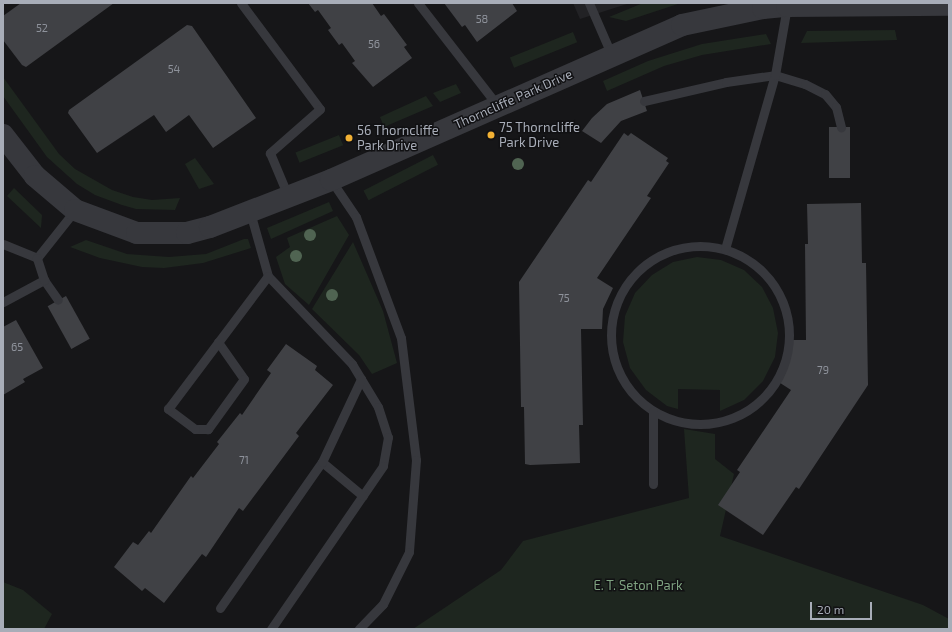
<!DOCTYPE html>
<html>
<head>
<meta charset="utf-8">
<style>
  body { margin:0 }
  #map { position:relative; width:952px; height:632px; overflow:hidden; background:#161618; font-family:"Exo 2",sans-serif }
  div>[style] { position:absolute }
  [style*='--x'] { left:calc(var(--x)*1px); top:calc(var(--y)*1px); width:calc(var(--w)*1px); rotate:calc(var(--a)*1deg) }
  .built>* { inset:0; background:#222225 }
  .green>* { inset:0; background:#1e261f; transform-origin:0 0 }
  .building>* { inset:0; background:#404145; transform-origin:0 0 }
  .service>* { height:9px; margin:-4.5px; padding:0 4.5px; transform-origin:4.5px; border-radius:4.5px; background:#37383d }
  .service>.ring { margin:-4.5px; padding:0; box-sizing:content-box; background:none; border:9px solid #37383d; border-radius:50% }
  .tertiary>* { height:22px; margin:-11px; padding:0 11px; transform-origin:11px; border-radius:11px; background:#37383d }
  .trees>* { width:12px; height:12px; margin:-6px; border-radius:50%; background:#506452 }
  .dots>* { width:11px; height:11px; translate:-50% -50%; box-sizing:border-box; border:2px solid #111113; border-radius:50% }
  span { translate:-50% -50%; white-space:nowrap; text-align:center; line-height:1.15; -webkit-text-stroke:3px #111113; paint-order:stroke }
  .number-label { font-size:11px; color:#8e929b }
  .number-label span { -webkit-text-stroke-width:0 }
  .street-label { font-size:13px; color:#a8adb8 }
  .poi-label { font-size:13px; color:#a8adb8 }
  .left { translate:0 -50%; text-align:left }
  .park-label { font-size:13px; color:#7fa381 }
  .frame { position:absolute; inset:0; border:4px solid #a8adb8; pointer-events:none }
  .scale { position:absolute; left:810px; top:602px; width:62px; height:18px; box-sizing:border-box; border:2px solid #a8adb8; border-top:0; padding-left:5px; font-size:12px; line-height:14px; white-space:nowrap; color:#a8adb8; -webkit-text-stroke:3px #111113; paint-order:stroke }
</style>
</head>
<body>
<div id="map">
  <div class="built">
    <i style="clip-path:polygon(573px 3px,630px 3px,580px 19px)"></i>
  </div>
  <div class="green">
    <i style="clip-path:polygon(643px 3px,681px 3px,626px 21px,609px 17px)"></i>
    <i style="clip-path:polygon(895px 30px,897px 40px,801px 43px,807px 31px)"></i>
    <i style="left:573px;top:32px;width:11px;height:68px;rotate:68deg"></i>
    <i style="clip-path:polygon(766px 34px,771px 44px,702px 55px,664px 66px,607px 91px,603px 81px,648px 61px,702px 44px)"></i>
    <i style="clip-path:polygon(3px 77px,59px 154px,75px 169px,112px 190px,133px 197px,152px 200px,180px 198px,175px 210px,136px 209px,122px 205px,95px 195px,77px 184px,47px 157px,3px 96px)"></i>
    <i style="clip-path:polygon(456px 84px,461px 93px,440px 102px,433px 93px)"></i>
    <i style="clip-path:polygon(426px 96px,433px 106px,384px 127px,380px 117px)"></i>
    <i style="left:339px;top:135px;width:11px;height:47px;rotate:68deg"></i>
    <i style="left:433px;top:155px;width:11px;height:78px;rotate:63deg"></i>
    <i style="clip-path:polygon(195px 158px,214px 184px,199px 189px,185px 164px)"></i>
    <i style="clip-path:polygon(14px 188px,42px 215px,41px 228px,7px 196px)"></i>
    <i style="clip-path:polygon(329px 202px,333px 211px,271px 239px,267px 228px)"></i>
    <i style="clip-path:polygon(337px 216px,349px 235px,309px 305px,285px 284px,276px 257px,290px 247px,287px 238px)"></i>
    <i style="clip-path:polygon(244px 239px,248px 239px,251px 248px,203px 263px,164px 268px,142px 267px,100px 258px,70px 247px,86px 240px,127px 254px,169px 257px,206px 254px)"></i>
    <i style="clip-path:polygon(353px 242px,383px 311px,397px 363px,372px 374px,359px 355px,312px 309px)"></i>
    <i style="clip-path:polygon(697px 257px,721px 260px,744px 270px,762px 287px,773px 308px,778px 333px,775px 357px,763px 381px,744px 400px,720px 411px,720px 390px,678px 389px,678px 409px,667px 406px,646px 390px,630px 368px,623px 342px,625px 316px,635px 293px,652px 275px,673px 262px)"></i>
    <i style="clip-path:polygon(684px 429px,715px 434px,715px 459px,734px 474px,720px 536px,923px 605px,949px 619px,949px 629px,413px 629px,501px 570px,523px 541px,689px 498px)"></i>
    <i style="clip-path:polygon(3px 582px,23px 590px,52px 614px,44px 629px,3px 629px)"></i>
  </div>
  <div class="building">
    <i style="clip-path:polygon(21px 3px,114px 3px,26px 67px,22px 65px,3px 40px,3px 16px)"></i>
    <i style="clip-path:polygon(308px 3px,372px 3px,381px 16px,384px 14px,407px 45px,404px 47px,412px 58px,373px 87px,352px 63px,355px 61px,342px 43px,339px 45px,328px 30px,331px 28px,318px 10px,315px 12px)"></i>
    <i style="clip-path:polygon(444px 3px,512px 3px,517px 11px,477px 42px,465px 25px,462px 27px)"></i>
    <i style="clip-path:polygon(187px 25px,192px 26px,256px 118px,213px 148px,189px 115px,166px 132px,154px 115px,97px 153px,68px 113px,69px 110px)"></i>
    <i style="clip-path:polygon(640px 90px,647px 111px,621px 121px,601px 143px,582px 131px,592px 118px,607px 104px)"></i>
    <i style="left:829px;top:127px;width:21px;height:51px"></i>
    <i style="clip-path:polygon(624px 133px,628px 136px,631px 133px,668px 158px,666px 161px,669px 163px,647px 196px,651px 198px,597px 278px,613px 288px,603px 309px,602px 329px,581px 329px,583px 425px,579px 425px,580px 463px,530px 465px,525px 464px,524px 407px,521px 407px,519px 282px,588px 180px,591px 182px)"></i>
    <i style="clip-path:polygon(861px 203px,862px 263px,866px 263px,868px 385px,799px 489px,796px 487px,763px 535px,718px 505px,740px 472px,737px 470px,791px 390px,774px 379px,782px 361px,787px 340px,806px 340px,805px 244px,808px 244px,807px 204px)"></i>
    <i style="left:66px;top:296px;width:49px;height:21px;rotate:61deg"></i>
    <i style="clip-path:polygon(16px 320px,43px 368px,23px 379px,25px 382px,3px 395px,3px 327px)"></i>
    <i style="clip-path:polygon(286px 344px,317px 366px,315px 370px,333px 385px,296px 433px,299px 436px,243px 511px,239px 508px,206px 557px,202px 554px,164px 603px,145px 588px,142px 591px,114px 567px,133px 542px,138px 545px,149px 531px,151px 533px,191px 476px,193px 478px,219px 444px,217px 442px,240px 413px,242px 415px,271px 373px,267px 370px)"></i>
  </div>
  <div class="service">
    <i style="--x:241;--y:3;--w:132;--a:53.3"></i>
    <i style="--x:320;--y:109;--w:67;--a:138.7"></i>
    <i style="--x:270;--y:153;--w:47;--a:67.3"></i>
    <i style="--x:418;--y:3;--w:130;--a:52.2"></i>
    <i style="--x:589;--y:3;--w:58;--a:66.5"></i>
    <i style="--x:644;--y:101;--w:84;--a:-13"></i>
    <i style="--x:726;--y:82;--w:49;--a:-8.1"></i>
    <i style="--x:775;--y:75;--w:31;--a:17"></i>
    <i style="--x:805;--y:84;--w:22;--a:27"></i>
    <i style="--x:825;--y:94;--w:17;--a:50"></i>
    <i style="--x:836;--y:107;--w:21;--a:76"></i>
    <i style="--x:331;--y:180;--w:45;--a:56"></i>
    <i style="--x:356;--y:217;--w:129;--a:69.6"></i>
    <i style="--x:401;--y:338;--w:123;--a:83"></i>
    <i style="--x:416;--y:460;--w:92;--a:94.4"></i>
    <i style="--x:409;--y:552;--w:58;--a:116.6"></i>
    <i style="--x:383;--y:604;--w:35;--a:134"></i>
    <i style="--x:250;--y:212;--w:66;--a:74.3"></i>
    <i style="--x:268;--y:276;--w:122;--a:46.3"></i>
    <i style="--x:352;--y:364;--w:50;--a:58.8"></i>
    <i style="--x:378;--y:407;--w:32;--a:72"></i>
    <i style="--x:388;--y:437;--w:29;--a:100"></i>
    <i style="--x:383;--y:466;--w:198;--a:124.5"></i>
    <i style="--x:3;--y:244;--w:37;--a:22"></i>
    <i style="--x:37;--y:258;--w:61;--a:-51.6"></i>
    <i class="ring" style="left:611px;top:246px;width:169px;height:169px"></i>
    <i style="--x:725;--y:249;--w:181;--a:-74"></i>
    <i style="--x:775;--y:75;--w:70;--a:-80.1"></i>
    <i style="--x:44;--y:280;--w:24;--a:55"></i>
    <i style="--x:3;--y:302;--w:47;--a:-28.2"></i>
    <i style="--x:44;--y:280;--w:23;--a:-108"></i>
    <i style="--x:218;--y:342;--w:45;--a:54.9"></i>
    <i style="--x:244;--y:379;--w:62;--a:125.8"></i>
    <i style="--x:208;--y:429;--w:13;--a:180"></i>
    <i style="--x:195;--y:429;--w:34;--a:-143"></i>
    <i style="--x:168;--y:409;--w:166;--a:-53.1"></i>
    <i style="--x:653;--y:411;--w:73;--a:90"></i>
    <i style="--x:322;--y:462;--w:53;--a:39.7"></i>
    <i style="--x:220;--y:608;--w:178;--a:-55.1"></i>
    <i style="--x:322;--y:462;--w:92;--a:-64.8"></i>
  </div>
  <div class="tertiary">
    <i style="--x:3;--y:135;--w:52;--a:52"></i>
    <i style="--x:35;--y:176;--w:52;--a:40.4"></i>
    <i style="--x:75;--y:210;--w:66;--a:20.4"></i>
    <i style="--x:137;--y:233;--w:50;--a:0"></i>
    <i style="--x:187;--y:233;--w:24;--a:-15"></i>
    <i style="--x:210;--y:227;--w:130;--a:-21.2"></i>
    <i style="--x:331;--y:180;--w:384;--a:-23.8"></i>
    <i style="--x:682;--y:25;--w:83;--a:-11.9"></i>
    <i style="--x:763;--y:8;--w:24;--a:-5"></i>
    <i style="--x:787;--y:6;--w:162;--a:-0.4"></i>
  </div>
  <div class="trees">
    <i style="left:518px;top:164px"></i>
    <i style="left:310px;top:235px"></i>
    <i style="left:296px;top:256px"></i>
    <i style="left:332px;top:295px"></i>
  </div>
  <div class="dots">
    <i style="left:491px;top:135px;background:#f2b134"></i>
    <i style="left:349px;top:138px;background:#f2b134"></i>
  </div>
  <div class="number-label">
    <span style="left:482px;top:19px">58</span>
    <span style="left:42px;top:28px">52</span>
    <span style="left:374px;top:44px">56</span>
    <span style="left:174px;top:69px">54</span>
    <span style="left:564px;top:298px">75</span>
    <span style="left:17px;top:347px">65</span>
    <span style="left:823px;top:370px">79</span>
    <span style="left:244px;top:460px">71</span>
  </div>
  <div class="street-label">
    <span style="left:513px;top:99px;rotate:-24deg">Thorncliffe Park Drive</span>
  </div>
  <div class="poi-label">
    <span class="left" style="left:499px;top:135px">75 Thorncliffe<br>Park Drive</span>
    <span class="left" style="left:357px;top:138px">56 Thorncliffe<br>Park Drive</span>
  </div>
  <div class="park-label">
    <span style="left:638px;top:585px">E. T. Seton Park</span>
  </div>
  <div class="frame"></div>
  <div class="scale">20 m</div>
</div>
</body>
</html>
